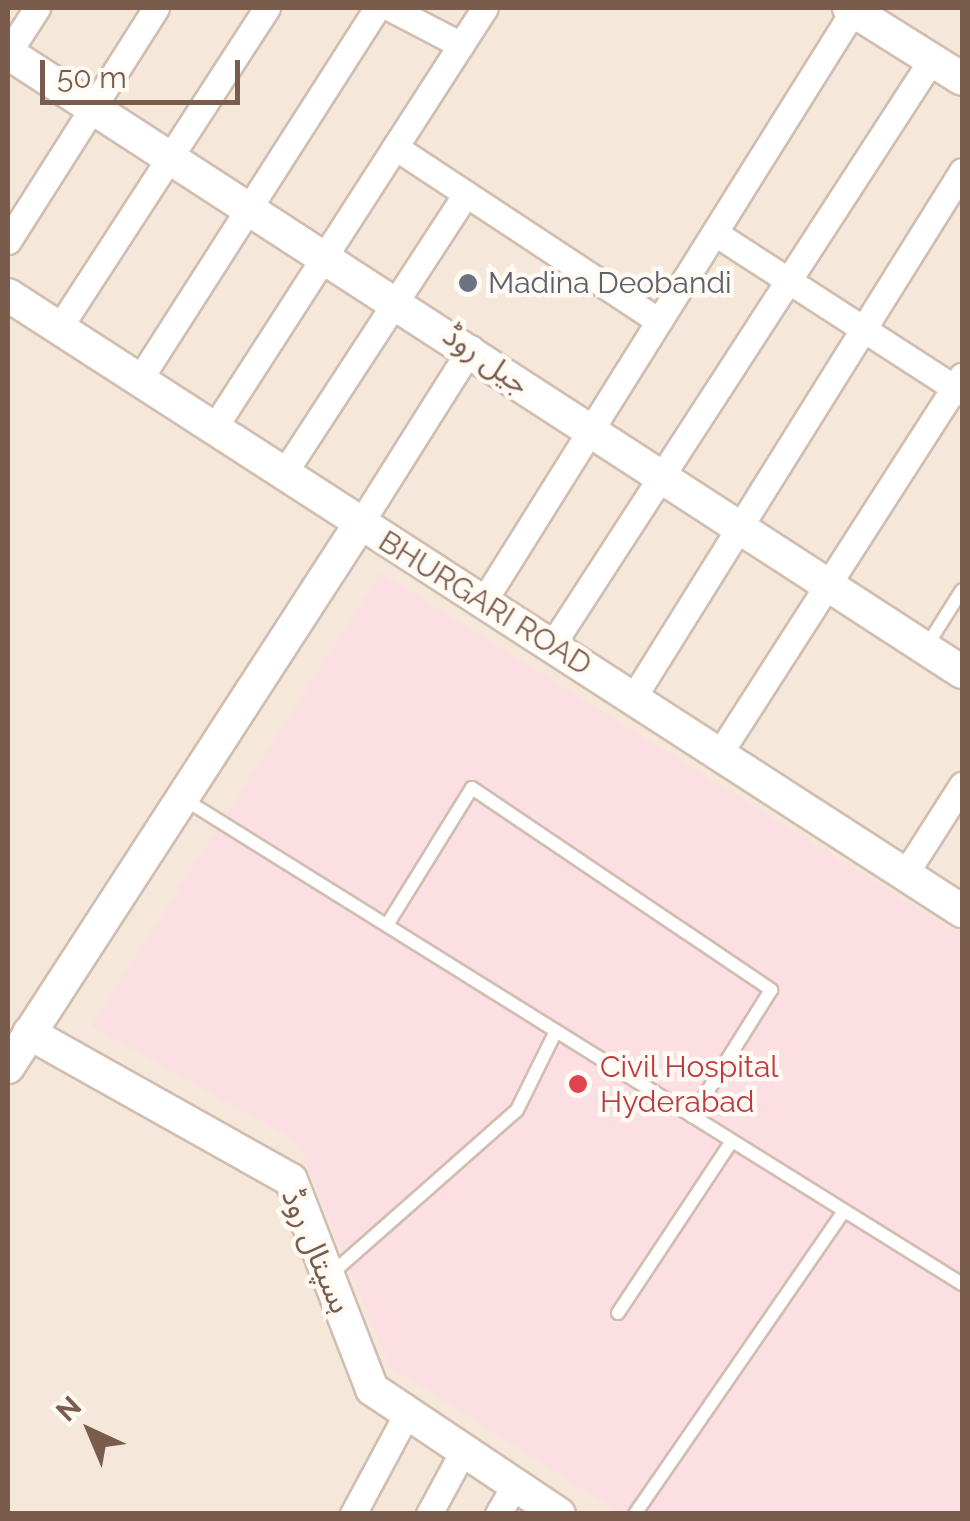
<!DOCTYPE html>
<html>
<head>
<meta charset="utf-8">
<style>
  body { margin:0 }
  #map { position:relative; width:970px; height:1521px; overflow:hidden; background:#fdf6ec; font-family:Raleway,"Noto Sans Arabic",sans-serif }
  div>[style] { position:absolute }
  [style*='--x'] { left:calc(var(--x)*1px); top:calc(var(--y)*1px); width:calc(var(--w)*1px); rotate:calc(var(--a)*1deg) }
  .residential>* { inset:0; background:#f5e8da; transform-origin:0 0 }
  .medical>* { inset:0; background:#fbdfe3 }
  .roads { filter:drop-shadow(2px 0 #d1beb0) drop-shadow(-2px 0 #d1beb0) drop-shadow(0 2px #d1beb0) drop-shadow(0 -2px #d1beb0) }
  .service>* { height:12px; margin:-6px; padding:0 6px; transform-origin:6px; border-radius:6px; background:#fff }
  .minor>* { height:25px; margin:-12.5px; padding:0 12.5px; transform-origin:12.5px; border-radius:12.5px; background:#fff }
  .tertiary>* { height:32px; margin:-16px; padding:0 16px; transform-origin:16px; border-radius:16px; background:#fff }
  .dots>* { width:28px; height:28px; translate:-50% -50%; box-sizing:border-box; border:5px solid #fffaf3; border-radius:50% }
  span { translate:-50% -50%; white-space:nowrap; text-align:center; line-height:1.15; -webkit-text-stroke:9px #fffaf3; paint-order:stroke }
  .worship-label { font-size:30px; color:#5b616d }
  .left { translate:0 -50%; text-align:left }
  .street-label { font-size:30px; color:#7a5c4d }
  .health-label { font-size:30px; color:#be3a42 }
  .frame { position:absolute; inset:0; border:10px solid #7a5c4d; pointer-events:none }
  .north { position:absolute; left:40px; top:1381px; width:100px; height:100px; -webkit-text-stroke:8px #fffaf3; paint-order:stroke; rotate:316deg; font-size:28px; font-weight:700; line-height:40px; text-align:center; color:#7a5c4d }
  .north::after { content:''; display:block; margin:auto; width:35px; height:45px; background:#7a5c4d; clip-path:polygon(50% 0,100% 100%,50% 72%,0 100%) }
  .scale { position:absolute; left:40px; top:60px; width:200px; height:45px; box-sizing:border-box; border:5px solid #7a5c4d; border-top:0; padding-left:12px; font-size:30px; line-height:35px; white-space:nowrap; color:#7a5c4d; -webkit-text-stroke:8px #fffaf3; paint-order:stroke }
</style>
</head>
<body>
<div id="map">
  <div class="residential">
    <i style="left:8px;top:8px;width:954px;height:1505px"></i>
  </div>
  <div class="medical">
    <i style="clip-path:polygon(381px 573px,962px 936px,962px 1513px,620px 1513px,389px 1366px,298px 1142px,91px 1026px)"></i>
  </div>
  <div class="roads">
    <div class="service">
      <i style="--x:926;--y:647;--w:67;--a:-57.7"></i>
      <i style="--x:184;--y:799;--w:917;--a:31.94"></i>
      <i style="--x:387;--y:925;--w:161;--a:-58.2"></i>
      <i style="--x:472;--y:788;--w:361;--a:34"></i>
      <i style="--x:771;--y:990;--w:149;--a:122.1"></i>
      <i style="--x:330;--y:1275;--w:249;--a:-41.4"></i>
      <i style="--x:517;--y:1110;--w:88;--a:-63.7"></i>
      <i style="--x:618;--y:1313;--w:206;--a:-56.5"></i>
      <i style="--x:635;--y:1514;--w:368;--a:-55.4"></i>
    </div>
    <div class="minor">
      <i style="--x:390;--y:8;--w:80;--a:27.5"></i>
      <i style="--x:8;--y:53;--w:54;--a:-57.2"></i>
      <i style="--x:395;--y:147;--w:316;--a:33.4"></i>
      <i style="--x:715;--y:233;--w:294;--a:32.9"></i>
      <i style="--x:8;--y:241;--w:276;--a:-57.6"></i>
      <i style="--x:59;--y:328;--w:382;--a:-57"></i>
      <i style="--x:139;--y:380;--w:442;--a:-57.4"></i>
      <i style="--x:214;--y:428;--w:500;--a:-57.2"></i>
      <i style="--x:284;--y:473;--w:333;--a:-56.9"></i>
      <i style="--x:360;--y:524;--w:208;--a:-57.8"></i>
      <i style="--x:483;--y:602;--w:701;--a:-57.94"></i>
      <i style="--x:552;--y:645;--w:698;--a:-57.04"></i>
      <i style="--x:633;--y:698;--w:621;--a:-58.02"></i>
      <i style="--x:721;--y:751;--w:446;--a:-57.3"></i>
      <i style="--x:905;--y:874;--w:106;--a:-57.4"></i>
      <i style="--x:353;--y:1514;--w:110;--a:-61.8"></i>
      <i style="--x:429;--y:1514;--w:69;--a:-61.6"></i>
      <i style="--x:498;--y:1514;--w:32;--a:-60"></i>
    </div>
    <div class="tertiary">
      <i style="--x:849;--y:8;--w:133;--a:32.1"></i>
      <i style="--x:8;--y:53;--w:1137;--a:32.98"></i>
      <i style="--x:8;--y:295;--w:1136;--a:32.85"></i>
      <i style="--x:29;--y:1033;--w:300;--a:29.3"></i>
      <i style="--x:291;--y:1180;--w:224;--a:68.8"></i>
      <i style="--x:372;--y:1389;--w:225;--a:33.8"></i>
      <i style="--x:8;--y:1067;--w:647;--a:-57.05"></i>
    </div>
  </div>
  <div class="dots">
    <i style="left:468px;top:283px;background:#6b7280"></i>
    <i style="left:578px;top:1084px;background:#e0444e"></i>
  </div>
  <div class="worship-label">
    <span class="left" style="left:488px;top:283px">Madina Deobandi</span>
  </div>
  <div class="street-label">
    <span style="left:486px;top:360px;rotate:35deg">جیل روڈ</span>
    <span style="left:485px;top:603px;rotate:32deg">BHURGARI ROAD</span>
    <span style="left:316px;top:1251px;rotate:67deg">ہسپتال روڈ</span>
  </div>
  <div class="health-label">
    <span class="left" style="left:600px;top:1084px">Civil Hospital<br>Hyderabad</span>
  </div>
  <div class="frame"></div>
  <div class="north">N</div>
  <div class="scale">50 m</div>
</div>
</body>
</html>
